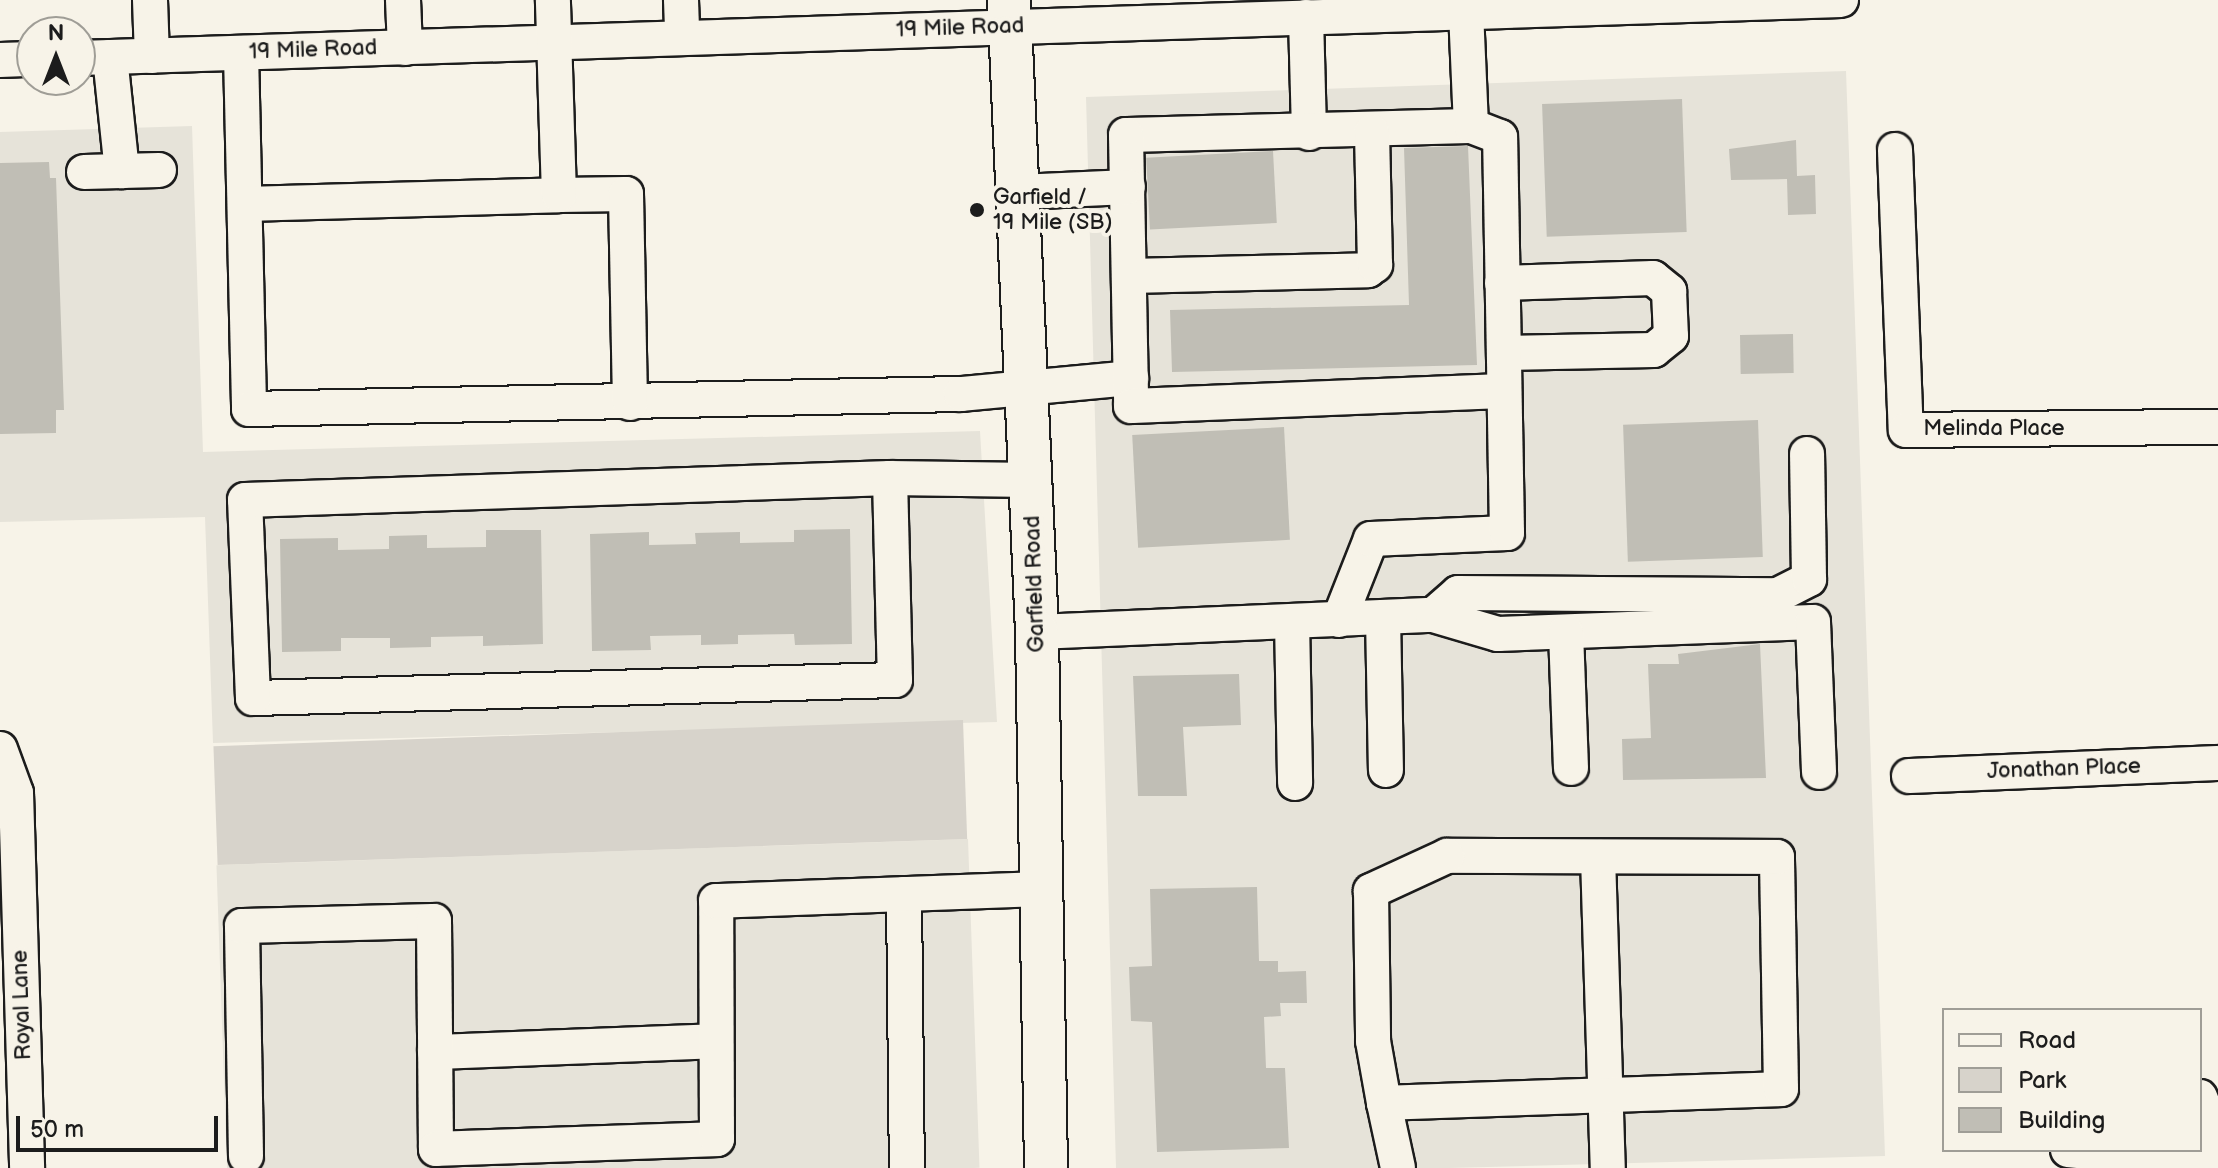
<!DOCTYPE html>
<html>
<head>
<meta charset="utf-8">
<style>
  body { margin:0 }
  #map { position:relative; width:2218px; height:1168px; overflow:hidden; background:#f7f3e8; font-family:"Balsamiq Sans",sans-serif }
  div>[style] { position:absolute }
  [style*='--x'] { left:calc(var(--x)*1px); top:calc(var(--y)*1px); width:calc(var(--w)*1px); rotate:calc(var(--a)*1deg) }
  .built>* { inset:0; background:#e6e3d9; transform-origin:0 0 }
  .green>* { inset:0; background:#d7d3cb; transform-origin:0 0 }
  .building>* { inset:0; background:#c0beb5; transform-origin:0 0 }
  .roads { filter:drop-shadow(2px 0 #1c1c1c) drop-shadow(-2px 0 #1c1c1c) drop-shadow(0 2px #1c1c1c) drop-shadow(0 -2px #1c1c1c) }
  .minor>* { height:34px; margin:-17px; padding:0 17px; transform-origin:17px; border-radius:17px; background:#f7f3e8 }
  .major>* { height:42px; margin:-21px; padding:0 21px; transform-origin:21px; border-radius:21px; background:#f7f3e8 }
  .dots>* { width:22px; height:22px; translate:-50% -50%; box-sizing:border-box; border:4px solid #f7f3e8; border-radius:50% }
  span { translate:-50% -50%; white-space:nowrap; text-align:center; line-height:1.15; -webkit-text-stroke:8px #f7f3e8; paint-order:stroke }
  .street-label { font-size:22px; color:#1c1c1c }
  .poi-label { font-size:22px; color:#1c1c1c }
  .left { translate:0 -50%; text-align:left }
  .legend { position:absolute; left:1942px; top:1008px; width:260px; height:144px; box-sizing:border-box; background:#f7f3e8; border:2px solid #9f9d96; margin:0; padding:10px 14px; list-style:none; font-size:24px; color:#1c1c1c }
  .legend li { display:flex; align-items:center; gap:16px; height:40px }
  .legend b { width:40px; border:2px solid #9f9d96 }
  .north { position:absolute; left:16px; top:16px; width:80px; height:80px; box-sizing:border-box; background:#f7f3e8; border:2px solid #9f9d96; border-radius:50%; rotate:0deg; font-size:22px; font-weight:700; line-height:32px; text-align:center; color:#1c1c1c }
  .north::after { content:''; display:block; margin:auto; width:28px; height:36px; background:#1c1c1c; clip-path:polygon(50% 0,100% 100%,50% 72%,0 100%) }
  .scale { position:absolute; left:16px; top:1116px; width:202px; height:36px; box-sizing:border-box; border:4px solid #1c1c1c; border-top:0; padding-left:10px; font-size:24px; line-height:28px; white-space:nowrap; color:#1c1c1c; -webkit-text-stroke:6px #f7f3e8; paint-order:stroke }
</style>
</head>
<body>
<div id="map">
  <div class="built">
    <i style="clip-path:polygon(1846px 71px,1885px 1156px,1449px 1168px,1116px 1168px,1086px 97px)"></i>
    <i style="clip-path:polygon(192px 126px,203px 452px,980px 431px,997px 722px,213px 743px,205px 517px,0 522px,0 132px)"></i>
    <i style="left:968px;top:839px;width:329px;height:752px;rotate:88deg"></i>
  </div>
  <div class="green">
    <i style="left:963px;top:720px;width:119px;height:750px;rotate:88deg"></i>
  </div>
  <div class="building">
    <i style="left:1682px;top:99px;width:133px;height:140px;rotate:88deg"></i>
    <i style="clip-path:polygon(1796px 140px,1797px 176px,1815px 175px,1816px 214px,1788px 215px,1787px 179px,1731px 180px,1729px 149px)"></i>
    <i style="clip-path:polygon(1468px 146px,1477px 365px,1172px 372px,1170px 310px,1409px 305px,1404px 148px)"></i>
    <i style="left:1273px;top:151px;width:72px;height:127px;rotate:87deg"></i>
    <i style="clip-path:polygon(49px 162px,50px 178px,56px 178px,64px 410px,56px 410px,56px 433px,0 434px,0 163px)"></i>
    <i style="left:1793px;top:334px;width:39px;height:53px;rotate:89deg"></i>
    <i style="left:1758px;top:420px;width:137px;height:135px;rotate:88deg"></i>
    <i style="left:1284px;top:427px;width:113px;height:152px;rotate:87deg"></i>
    <i style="clip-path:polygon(850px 529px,852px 644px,795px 645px,794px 634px,738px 635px,738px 644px,701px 645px,701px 635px,650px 636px,651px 650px,592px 651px,590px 534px,649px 532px,649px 545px,696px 544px,695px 533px,740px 532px,740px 543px,794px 542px,794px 530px)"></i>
    <i style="clip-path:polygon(486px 530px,541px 530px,543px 644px,483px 646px,483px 636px,431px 637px,431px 647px,390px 648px,390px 638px,341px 638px,341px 651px,282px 652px,280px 539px,338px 538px,338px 550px,389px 549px,389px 536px,427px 535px,427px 548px,486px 547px)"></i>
    <i style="clip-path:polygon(1760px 644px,1766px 778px,1623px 780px,1622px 739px,1651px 738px,1648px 664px,1679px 664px,1678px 654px)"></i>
    <i style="clip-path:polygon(1239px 674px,1241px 725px,1183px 727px,1187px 796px,1138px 796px,1133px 676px)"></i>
    <i style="clip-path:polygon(1257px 887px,1259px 961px,1278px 961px,1278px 972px,1306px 971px,1307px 1003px,1280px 1003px,1281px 1016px,1264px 1017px,1266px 1068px,1285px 1068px,1289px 1148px,1157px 1152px,1152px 1022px,1131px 1021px,1129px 967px,1152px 966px,1150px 889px)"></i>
  </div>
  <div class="roads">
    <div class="minor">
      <i style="--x:150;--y:0;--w:56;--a:88"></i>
      <i style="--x:403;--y:0;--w:48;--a:87.6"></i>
      <i style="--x:681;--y:0;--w:37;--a:88"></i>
      <i style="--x:1306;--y:17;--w:116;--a:88.5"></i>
      <i style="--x:241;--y:53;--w:356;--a:88.7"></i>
      <i style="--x:249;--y:409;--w:712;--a:-1.21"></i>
      <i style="--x:961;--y:394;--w:171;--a:-5.4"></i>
      <i style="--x:110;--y:57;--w:115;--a:84"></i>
      <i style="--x:80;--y:58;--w:1762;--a:-1.89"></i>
      <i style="--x:0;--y:60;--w:32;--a:-2"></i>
      <i style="--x:1471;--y:126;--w:345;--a:178.5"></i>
      <i style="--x:1126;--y:135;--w:271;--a:88.9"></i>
      <i style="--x:1131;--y:406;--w:373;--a:-2.3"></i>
      <i style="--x:1895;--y:150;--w:280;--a:87.8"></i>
      <i style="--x:1906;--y:430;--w:312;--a:-0.6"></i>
      <i style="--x:84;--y:172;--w:75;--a:-1.5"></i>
      <i style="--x:1019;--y:192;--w:109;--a:-2.6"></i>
      <i style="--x:559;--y:195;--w:67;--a:-0.9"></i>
      <i style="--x:626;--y:194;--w:209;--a:88.9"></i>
      <i style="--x:245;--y:204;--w:314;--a:-1.6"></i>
      <i style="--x:559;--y:195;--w:195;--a:-91.8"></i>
      <i style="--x:1130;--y:276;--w:238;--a:-1.4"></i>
      <i style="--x:1368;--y:270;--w:9;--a:-36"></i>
      <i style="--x:1375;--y:265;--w:133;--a:-91.3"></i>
      <i style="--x:1502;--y:283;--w:151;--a:-1.9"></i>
      <i style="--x:1653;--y:278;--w:21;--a:39"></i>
      <i style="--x:1669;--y:291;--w:45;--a:87.5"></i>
      <i style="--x:1671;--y:336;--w:22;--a:141"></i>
      <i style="--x:1654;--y:350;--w:150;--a:178.9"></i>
      <i style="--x:890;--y:478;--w:202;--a:88.6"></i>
      <i style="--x:895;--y:680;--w:642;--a:178.39"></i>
      <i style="--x:253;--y:698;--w:198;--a:-92.3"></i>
      <i style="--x:245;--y:500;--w:645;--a:-1.95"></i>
      <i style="--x:890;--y:478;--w:142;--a:0.8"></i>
      <i style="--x:1433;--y:615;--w:33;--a:-41"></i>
      <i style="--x:1458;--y:593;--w:320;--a:0.4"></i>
      <i style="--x:1778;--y:595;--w:35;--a:-27"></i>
      <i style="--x:1809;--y:579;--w:125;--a:-90.9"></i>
      <i style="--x:1383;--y:617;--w:153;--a:88.9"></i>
      <i style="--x:1339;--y:620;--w:87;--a:-68.4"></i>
      <i style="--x:1371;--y:539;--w:136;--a:-2.5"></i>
      <i style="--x:1507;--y:533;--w:396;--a:-91"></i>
      <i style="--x:1500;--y:137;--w:31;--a:-159"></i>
      <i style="--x:1471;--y:126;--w:114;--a:-92.5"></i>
      <i style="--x:1292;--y:621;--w:162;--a:88.9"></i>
      <i style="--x:1037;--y:632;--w:396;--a:-2.5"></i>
      <i style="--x:1433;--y:615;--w:68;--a:16.3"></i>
      <i style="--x:1498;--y:634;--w:315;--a:-2.2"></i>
      <i style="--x:1813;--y:622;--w:150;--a:87.7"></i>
      <i style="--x:1566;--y:632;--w:136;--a:87.9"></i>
      <i style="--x:0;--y:749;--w:47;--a:70"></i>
      <i style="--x:16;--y:793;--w:375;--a:88.3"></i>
      <i style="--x:1909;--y:776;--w:309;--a:-2.4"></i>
      <i style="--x:1598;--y:857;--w:311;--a:88.2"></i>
      <i style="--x:904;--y:894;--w:274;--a:89.4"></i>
      <i style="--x:435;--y:1052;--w:281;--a:-2.2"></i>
      <i style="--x:2200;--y:1097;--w:48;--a:68.2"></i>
      <i style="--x:1384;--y:1103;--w:397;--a:-2"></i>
      <i style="--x:1781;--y:1089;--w:232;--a:-91"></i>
      <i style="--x:1777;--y:857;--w:330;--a:-179.8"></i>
      <i style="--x:1447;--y:856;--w:84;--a:155.3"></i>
      <i style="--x:1371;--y:891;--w:150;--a:89.2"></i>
      <i style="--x:1373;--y:1041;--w:63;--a:79.9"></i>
      <i style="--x:1384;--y:1103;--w:66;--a:77.8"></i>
      <i style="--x:2068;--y:1150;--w:72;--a:5.6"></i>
      <i style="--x:2140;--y:1157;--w:78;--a:-2.9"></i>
      <i style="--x:246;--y:1156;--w:230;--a:-91"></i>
      <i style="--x:242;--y:926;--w:192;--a:-1.5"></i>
      <i style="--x:434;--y:921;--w:228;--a:89.5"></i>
      <i style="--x:436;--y:1149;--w:281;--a:-2"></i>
      <i style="--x:717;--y:1139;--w:238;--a:-90.2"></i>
      <i style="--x:716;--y:901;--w:329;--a:-2.1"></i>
    </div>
    <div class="major">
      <i style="--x:1009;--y:0;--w:633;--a:87.46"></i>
      <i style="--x:1037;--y:632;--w:536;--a:89.04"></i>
    </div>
  </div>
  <div class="dots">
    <i style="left:977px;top:210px;background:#1c1c1c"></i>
  </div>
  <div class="street-label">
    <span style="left:960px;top:28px;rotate:-2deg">19 Mile Road</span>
    <span style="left:313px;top:50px;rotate:-2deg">19 Mile Road</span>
    <span style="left:1994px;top:429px">Melinda Place</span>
    <span style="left:1035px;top:584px;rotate:-92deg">Garfield Road</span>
    <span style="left:2064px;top:769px;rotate:-2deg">Jonathan Place</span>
    <span style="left:22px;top:1005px;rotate:-92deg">Royal Lane</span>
  </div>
  <div class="poi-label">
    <span class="left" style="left:993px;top:210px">Garfield /<br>19 Mile (SB)</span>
  </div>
  <ul class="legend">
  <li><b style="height:10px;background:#f7f3e8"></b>Road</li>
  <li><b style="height:22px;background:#d7d3cb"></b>Park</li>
  <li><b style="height:22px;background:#c0beb5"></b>Building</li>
  </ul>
  <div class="north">N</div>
  <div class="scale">50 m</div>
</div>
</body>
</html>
